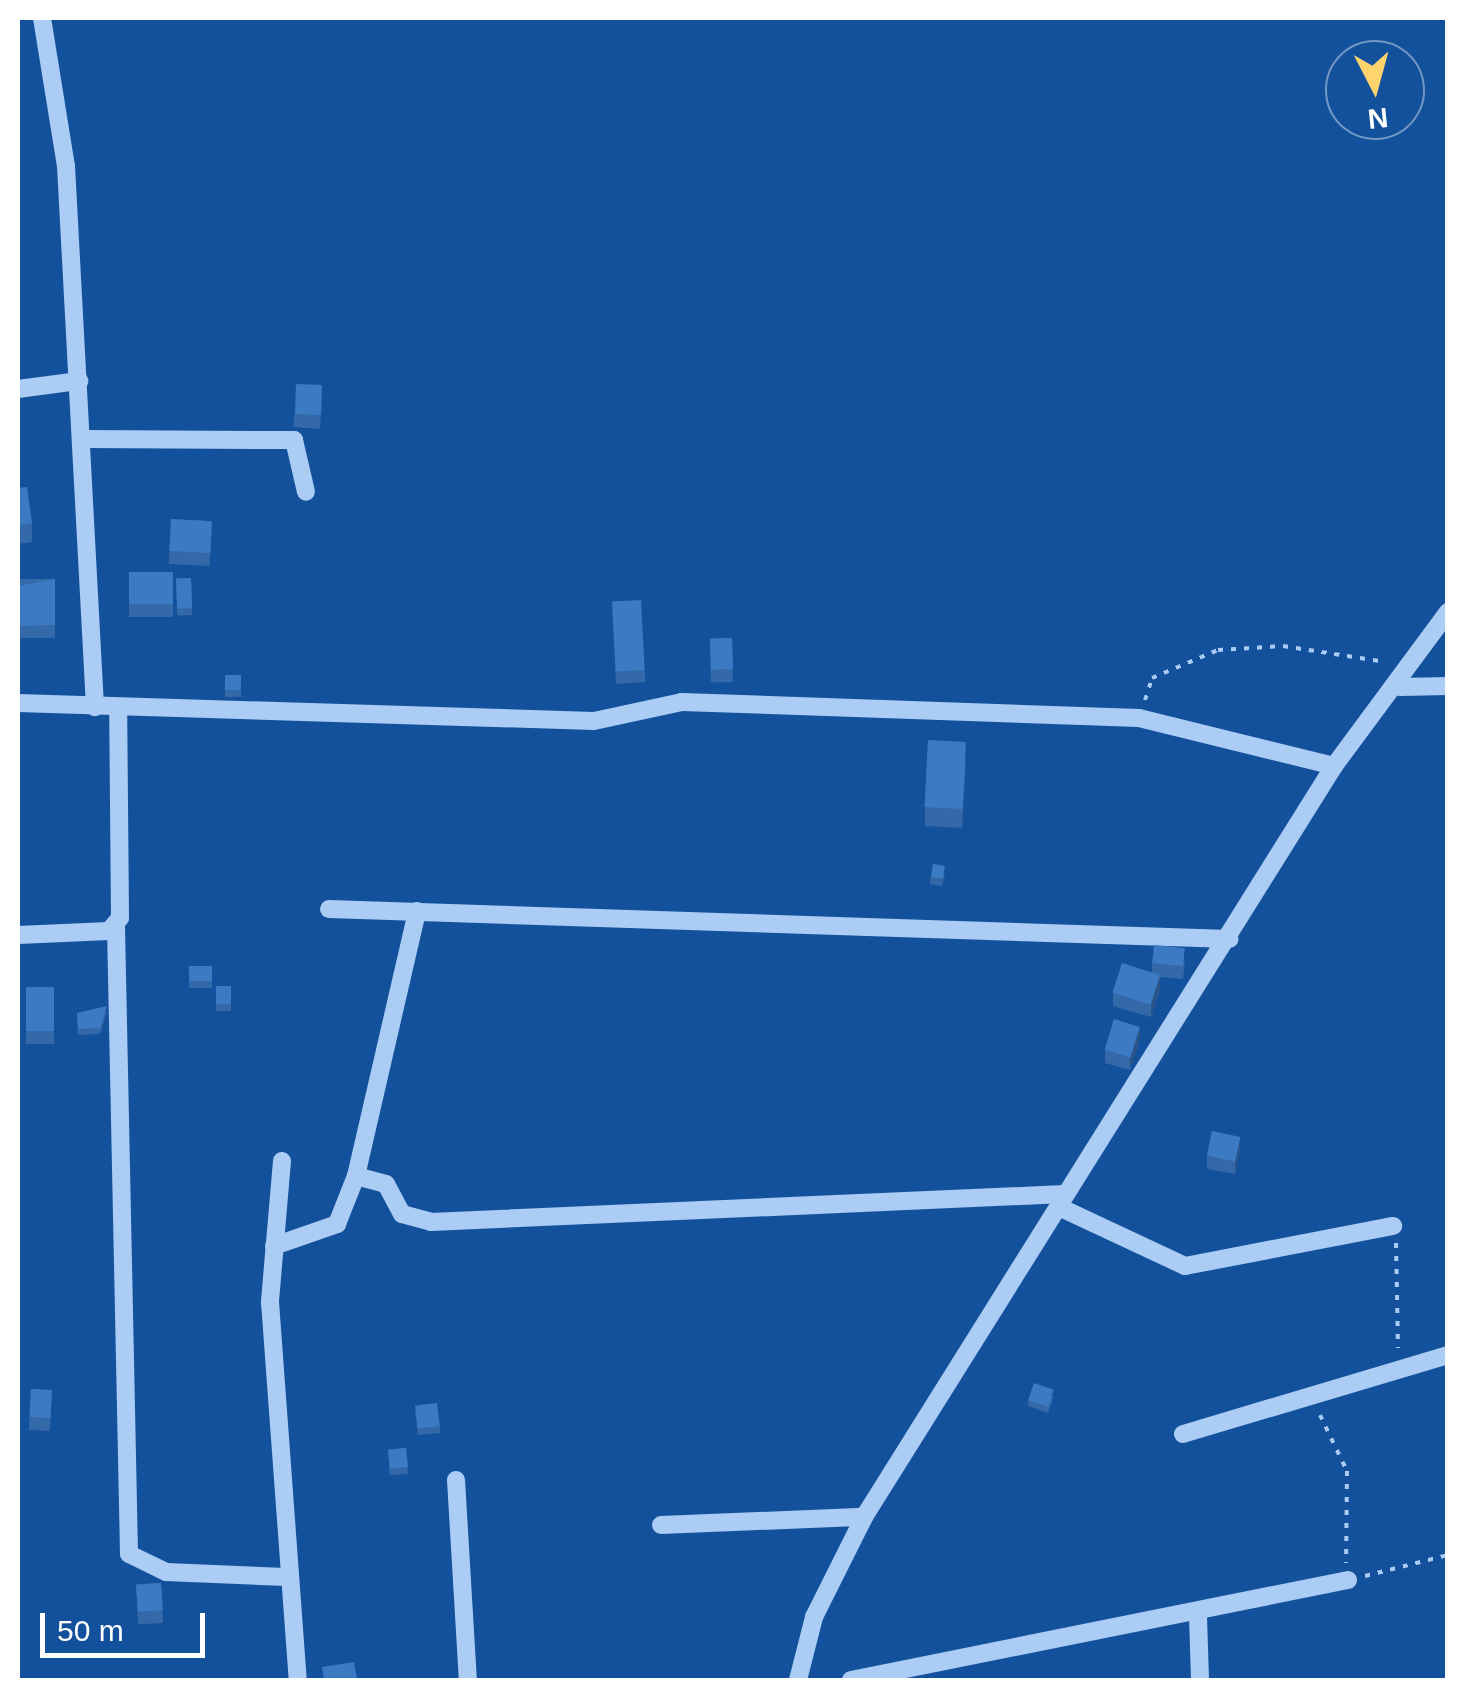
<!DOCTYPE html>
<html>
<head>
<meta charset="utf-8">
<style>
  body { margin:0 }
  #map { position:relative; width:1465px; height:1698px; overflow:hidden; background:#14519d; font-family:Helvetica,sans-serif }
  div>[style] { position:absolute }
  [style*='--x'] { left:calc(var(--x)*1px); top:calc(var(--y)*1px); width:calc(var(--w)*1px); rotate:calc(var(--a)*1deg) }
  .path>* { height:4px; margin-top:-2px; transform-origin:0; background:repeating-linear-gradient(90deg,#abccf4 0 5px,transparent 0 13px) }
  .minor>* { height:18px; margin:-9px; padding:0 9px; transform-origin:9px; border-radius:9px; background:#abccf4 }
  .wall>* { inset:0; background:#3469a9; transform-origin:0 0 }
  .shaded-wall>* { inset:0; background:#2b5589 }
  .building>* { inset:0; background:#3d7ac4; transform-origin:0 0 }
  span { translate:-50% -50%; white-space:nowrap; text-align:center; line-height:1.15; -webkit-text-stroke:8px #14519d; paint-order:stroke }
  .frame { position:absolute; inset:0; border:20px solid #fff; pointer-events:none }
  .north { position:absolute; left:1325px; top:40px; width:100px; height:100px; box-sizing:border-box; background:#14519d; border:2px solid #7297c4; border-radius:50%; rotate:174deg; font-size:28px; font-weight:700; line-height:40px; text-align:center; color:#fff }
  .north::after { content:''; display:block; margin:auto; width:35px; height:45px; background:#ffd46d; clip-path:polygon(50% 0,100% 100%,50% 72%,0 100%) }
  .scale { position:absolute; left:40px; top:1613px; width:165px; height:45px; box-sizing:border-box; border:5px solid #fff; border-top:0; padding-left:12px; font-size:30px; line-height:35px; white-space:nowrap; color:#fff; -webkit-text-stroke:8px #14519d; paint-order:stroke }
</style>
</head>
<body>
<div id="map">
  <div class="path">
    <i style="--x:1145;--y:700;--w:23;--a:-72"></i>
    <i style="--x:1152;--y:678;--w:72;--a:-23"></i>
    <i style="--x:1218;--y:650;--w:65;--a:-3.5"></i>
    <i style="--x:1283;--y:646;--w:104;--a:8.8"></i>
    <i style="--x:1396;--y:1243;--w:105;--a:88.9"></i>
    <i style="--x:1320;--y:1415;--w:62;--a:64.3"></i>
    <i style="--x:1347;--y:1471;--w:92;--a:90.6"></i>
    <i style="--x:1365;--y:1576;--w:86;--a:-14.2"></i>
  </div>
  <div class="minor">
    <i style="--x:42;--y:18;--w:150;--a:80.8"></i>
    <i style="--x:66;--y:166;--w:542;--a:86.93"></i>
    <i style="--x:18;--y:389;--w:62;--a:-7.5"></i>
    <i style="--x:83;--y:439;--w:211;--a:0.3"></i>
    <i style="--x:294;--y:440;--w:53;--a:77"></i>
    <i style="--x:1400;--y:687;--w:48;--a:-1.2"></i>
    <i style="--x:18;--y:703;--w:576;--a:1.79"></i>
    <i style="--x:594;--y:721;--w:90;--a:-12.2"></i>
    <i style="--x:682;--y:702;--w:457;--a:2"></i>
    <i style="--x:1139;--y:718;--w:201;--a:13.8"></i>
    <i style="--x:329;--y:909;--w:901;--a:1.91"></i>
    <i style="--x:116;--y:927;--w:627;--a:88.81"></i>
    <i style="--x:129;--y:1554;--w:41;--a:25.9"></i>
    <i style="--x:166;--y:1572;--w:120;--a:2.4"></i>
    <i style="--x:18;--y:935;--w:91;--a:-2.5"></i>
    <i style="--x:109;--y:931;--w:17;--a:-50"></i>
    <i style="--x:120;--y:918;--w:210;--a:-90.5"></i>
    <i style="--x:282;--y:1161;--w:142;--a:94.9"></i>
    <i style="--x:270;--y:1302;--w:379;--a:85.8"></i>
    <i style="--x:356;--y:1176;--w:272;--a:-77"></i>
    <i style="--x:1059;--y:1207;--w:139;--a:25.1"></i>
    <i style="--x:1185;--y:1266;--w:212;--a:-10.9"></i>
    <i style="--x:274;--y:1246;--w:67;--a:-19.2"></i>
    <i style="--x:337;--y:1224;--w:52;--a:-68.4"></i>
    <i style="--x:356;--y:1176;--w:31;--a:15"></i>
    <i style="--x:386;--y:1184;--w:34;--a:62"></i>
    <i style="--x:402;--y:1214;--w:30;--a:15"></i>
    <i style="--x:431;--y:1222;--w:634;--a:-2.53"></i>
    <i style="--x:1183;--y:1434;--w:277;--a:-16.6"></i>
    <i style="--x:456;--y:1480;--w:200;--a:86.6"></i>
    <i style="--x:661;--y:1525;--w:203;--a:-2.3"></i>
    <i style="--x:1198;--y:1616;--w:64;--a:88.2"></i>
    <i style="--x:798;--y:1680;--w:65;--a:-75.7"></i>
    <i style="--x:814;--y:1617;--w:112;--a:-63.4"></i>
    <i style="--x:864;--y:1517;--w:886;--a:-57.96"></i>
    <i style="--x:1334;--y:766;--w:192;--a:-53.5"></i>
    <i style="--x:851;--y:1680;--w:507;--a:-11.38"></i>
  </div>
  <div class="wall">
    <i style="clip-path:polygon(322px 398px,320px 429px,294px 427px,294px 414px)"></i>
    <i style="clip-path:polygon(18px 488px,32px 523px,32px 542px,18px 544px)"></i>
    <i style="left:171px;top:519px;width:41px;height:45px;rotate:3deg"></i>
    <i style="left:129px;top:572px;width:44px;height:45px"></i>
    <i style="left:191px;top:578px;width:37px;height:15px;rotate:88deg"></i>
    <i style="left:55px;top:579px;width:59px;height:38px;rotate:90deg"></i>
    <i style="clip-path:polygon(612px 601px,645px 670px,645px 682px,616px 684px)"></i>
    <i style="left:732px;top:638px;width:44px;height:22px;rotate:89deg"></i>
    <i style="left:225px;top:675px;width:16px;height:22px"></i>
    <i style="clip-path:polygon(966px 761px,962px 828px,925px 826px,925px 807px)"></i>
    <i style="clip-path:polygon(945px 873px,942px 886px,930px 884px,930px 877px)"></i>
    <i style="clip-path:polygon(1185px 961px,1183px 979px,1160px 977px,1160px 988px,1151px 1017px,1113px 1006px,1113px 993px,1152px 972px,1152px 963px)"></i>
    <i style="left:212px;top:966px;width:22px;height:23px;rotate:90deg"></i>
    <i style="left:216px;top:986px;width:15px;height:25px"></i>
    <i style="left:26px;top:987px;width:28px;height:57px"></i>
    <i style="clip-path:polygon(107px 1012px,100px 1034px,78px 1035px,77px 1013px)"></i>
    <i style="clip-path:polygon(1140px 1039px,1130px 1070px,1105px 1063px,1105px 1050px)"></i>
    <i style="clip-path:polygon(1240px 1150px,1235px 1174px,1207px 1169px,1207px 1156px)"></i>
    <i style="left:31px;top:1389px;width:21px;height:41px;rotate:3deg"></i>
    <i style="clip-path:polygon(1054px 1396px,1048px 1413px,1028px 1406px,1028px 1400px)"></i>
    <i style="clip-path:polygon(415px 1411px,440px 1426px,440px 1433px,418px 1435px)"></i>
    <i style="left:406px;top:1448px;width:26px;height:18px;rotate:86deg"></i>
    <i style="left:161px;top:1583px;width:40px;height:25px;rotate:87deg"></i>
  </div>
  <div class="shaded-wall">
    <i style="clip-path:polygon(1160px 975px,1160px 988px,1151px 1017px,1151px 1005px)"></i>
    <i style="clip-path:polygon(1140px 1027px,1140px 1039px,1130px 1070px,1130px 1058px)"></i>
    <i style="clip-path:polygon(1240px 1137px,1240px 1150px,1235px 1174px,1235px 1162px)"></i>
  </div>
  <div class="building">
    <i style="left:296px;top:384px;width:26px;height:30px;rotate:2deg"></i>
    <i style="clip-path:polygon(27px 487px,32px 523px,18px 525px,18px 488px)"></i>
    <i style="left:171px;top:519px;width:41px;height:32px;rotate:3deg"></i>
    <i style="left:129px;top:572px;width:44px;height:32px"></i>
    <i style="left:191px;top:578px;width:30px;height:15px;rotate:88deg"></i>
    <i style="clip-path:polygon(55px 579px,55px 625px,18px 626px,18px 586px)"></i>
    <i style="left:641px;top:600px;width:70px;height:29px;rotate:87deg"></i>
    <i style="left:732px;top:638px;width:31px;height:22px;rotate:88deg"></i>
    <i style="left:225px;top:675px;width:16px;height:15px"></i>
    <i style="left:928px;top:740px;width:38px;height:67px;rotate:3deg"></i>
    <i style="left:933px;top:864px;width:12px;height:13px;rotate:9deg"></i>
    <i style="left:1154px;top:945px;width:31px;height:18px;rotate:6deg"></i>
    <i style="left:1122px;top:963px;width:40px;height:31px;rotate:18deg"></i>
    <i style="left:212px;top:966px;width:15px;height:23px;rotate:90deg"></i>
    <i style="left:216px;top:986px;width:15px;height:18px"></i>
    <i style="left:26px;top:987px;width:28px;height:44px"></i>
    <i style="clip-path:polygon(107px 1006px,100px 1028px,78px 1029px,77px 1013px)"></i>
    <i style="left:1114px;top:1019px;width:27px;height:32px;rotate:17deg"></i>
    <i style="left:1212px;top:1131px;width:29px;height:25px;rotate:12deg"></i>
    <i style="left:1034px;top:1383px;width:21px;height:18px;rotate:19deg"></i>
    <i style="left:31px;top:1389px;width:21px;height:28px;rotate:3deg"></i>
    <i style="left:437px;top:1403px;width:23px;height:22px;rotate:83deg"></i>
    <i style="left:406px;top:1448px;width:19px;height:18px;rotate:84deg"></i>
    <i style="left:161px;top:1583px;width:27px;height:25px;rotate:86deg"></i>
    <i style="clip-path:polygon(354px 1662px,357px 1680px,324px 1680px,322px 1667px)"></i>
  </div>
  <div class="frame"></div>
  <div class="north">N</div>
  <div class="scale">50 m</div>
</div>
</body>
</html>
